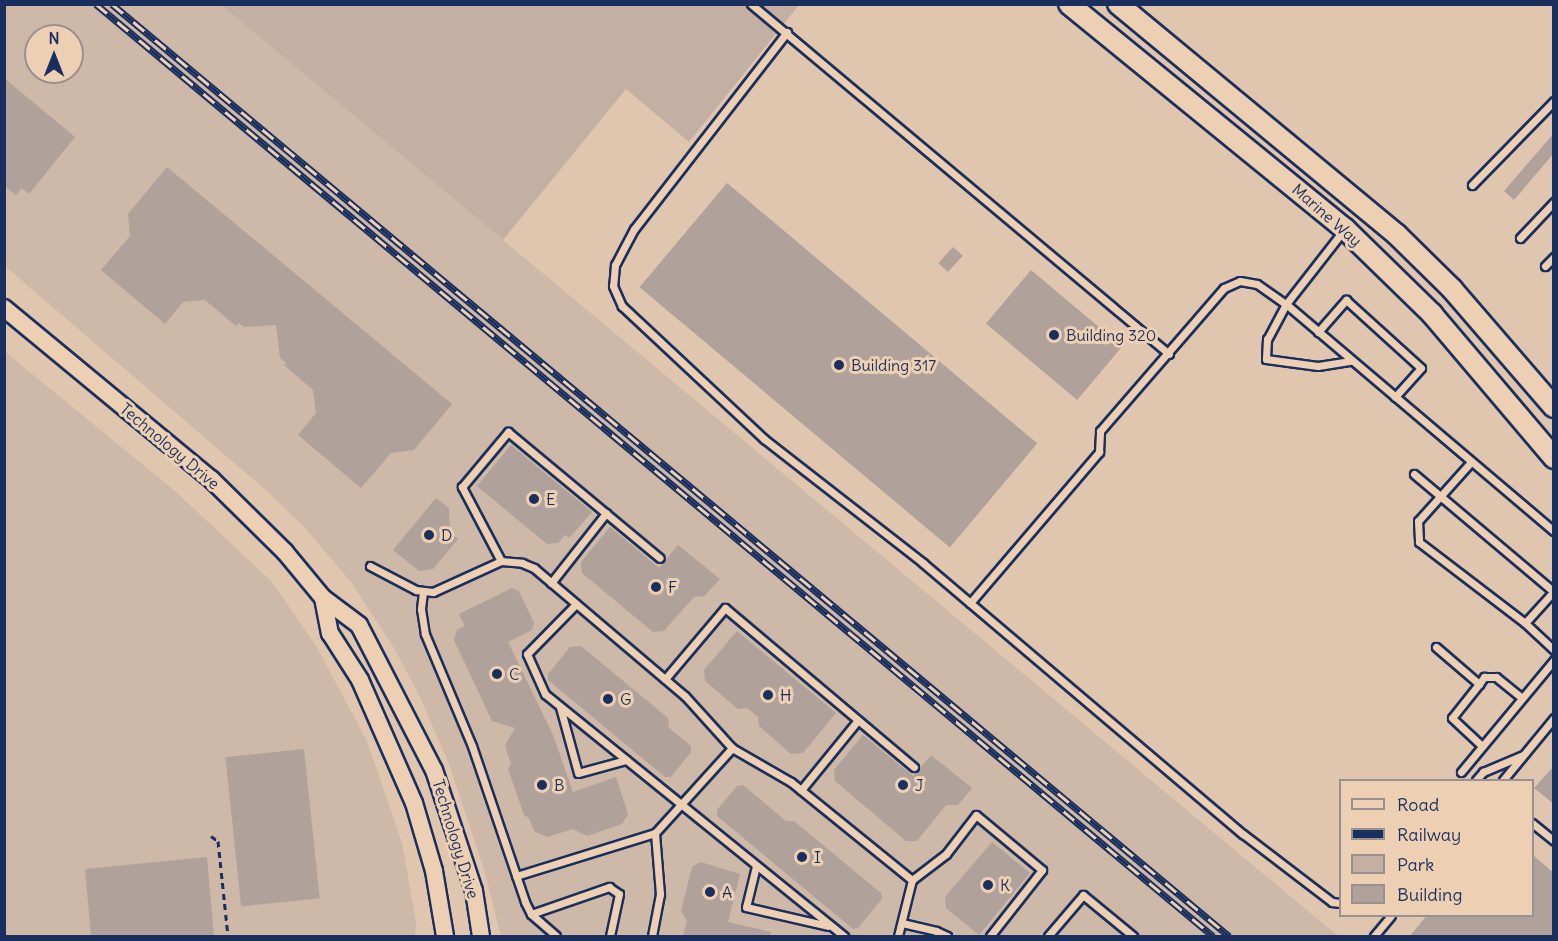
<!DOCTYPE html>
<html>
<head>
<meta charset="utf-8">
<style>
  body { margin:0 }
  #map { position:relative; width:1558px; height:941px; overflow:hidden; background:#e0c6ae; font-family:Delius,sans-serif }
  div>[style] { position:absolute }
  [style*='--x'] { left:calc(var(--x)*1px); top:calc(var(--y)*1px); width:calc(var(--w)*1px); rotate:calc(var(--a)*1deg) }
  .built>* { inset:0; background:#ceb8a7 }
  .green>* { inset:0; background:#c3b0a2 }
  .building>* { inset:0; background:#b0a19a; transform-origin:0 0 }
  .path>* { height:3px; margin-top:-1.5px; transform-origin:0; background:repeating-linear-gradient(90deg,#1b2f5e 0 6px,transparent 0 10.5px) }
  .roads { filter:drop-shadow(2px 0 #1b2f5e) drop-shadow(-2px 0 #1b2f5e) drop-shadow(0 2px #1b2f5e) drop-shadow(0 -2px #1b2f5e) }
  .service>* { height:7px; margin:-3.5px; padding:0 3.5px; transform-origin:3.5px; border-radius:3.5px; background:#edd0b3 }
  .tertiary>* { height:16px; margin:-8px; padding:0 8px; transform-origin:8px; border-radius:8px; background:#edd0b3 }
  .secondary>* { height:20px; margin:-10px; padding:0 10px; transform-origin:10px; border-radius:10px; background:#edd0b3 }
  .rail>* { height:7px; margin-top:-3.5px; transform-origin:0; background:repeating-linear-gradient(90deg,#edd0b3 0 14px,#1b2f5e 0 28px); box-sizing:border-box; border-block:2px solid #1b2f5e }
  .dots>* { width:16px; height:16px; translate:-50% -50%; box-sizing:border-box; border:3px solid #edd0b3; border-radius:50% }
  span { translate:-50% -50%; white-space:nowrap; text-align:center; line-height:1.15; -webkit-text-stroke:6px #edd0b3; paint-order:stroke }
  .street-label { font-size:16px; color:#1b2f5e }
  .poi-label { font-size:16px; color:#1b2f5e }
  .left { translate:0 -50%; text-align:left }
  .frame { position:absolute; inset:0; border:6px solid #1b2f5e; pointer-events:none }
  .legend { position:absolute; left:1339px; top:779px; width:195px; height:138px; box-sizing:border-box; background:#edd0b3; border:2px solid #999091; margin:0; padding:8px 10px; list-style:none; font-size:18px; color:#1b2f5e }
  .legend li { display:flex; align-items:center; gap:12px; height:30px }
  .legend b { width:30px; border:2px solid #999091 }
  .north { position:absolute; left:24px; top:24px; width:60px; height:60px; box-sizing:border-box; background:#edd0b3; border:2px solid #999091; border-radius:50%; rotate:0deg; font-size:16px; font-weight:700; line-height:24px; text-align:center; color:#1b2f5e }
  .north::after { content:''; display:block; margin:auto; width:21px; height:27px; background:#1b2f5e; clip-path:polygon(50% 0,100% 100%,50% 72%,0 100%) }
</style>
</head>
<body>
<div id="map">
  <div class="built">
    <i style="clip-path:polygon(evenodd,4px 5px,221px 5px,1338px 936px,501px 936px,484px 870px,449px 764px,420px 697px,394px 648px,351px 582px,307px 530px,268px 492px,5px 266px,4px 5px,36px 36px,72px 36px,72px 72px,36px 72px,36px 36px)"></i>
    <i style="clip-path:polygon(4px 351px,175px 491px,272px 582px,316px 646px,367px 741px,402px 843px,416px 922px,415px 936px,5px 936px)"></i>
  </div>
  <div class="green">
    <i style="clip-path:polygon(221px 5px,799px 5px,689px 142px,626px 89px,503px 240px)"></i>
  </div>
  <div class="building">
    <i style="clip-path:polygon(4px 78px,75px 137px,29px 194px,22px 188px,16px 195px,4px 186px)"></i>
    <i style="clip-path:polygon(1554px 133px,1554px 153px,1514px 200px,1504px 191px)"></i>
    <i style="clip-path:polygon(167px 167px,452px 404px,414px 450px,391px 453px,361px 488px,298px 435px,316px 413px,313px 390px,284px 365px,286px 363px,280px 358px,276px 325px,244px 327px,239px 323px,236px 326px,205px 300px,183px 302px,165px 324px,101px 270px,130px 236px,128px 214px)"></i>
    <i style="left:727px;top:183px;width:405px;height:136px;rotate:40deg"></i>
    <i style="left:953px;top:247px;width:13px;height:22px;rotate:42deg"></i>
    <i style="left:1031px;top:270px;width:119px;height:70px;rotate:40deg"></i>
    <i style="clip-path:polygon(511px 445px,592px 512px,569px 538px,565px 535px,558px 543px,547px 544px,477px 486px)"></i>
    <i style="clip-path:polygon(436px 498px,449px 508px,450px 532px,458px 539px,433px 569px,419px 571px,393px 550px)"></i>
    <i style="clip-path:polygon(610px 527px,659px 568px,678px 545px,720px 579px,704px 596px,694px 597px,664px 631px,653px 632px,582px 573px,581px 562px)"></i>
    <i style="clip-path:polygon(512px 588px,519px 591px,534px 623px,532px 630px,508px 642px,553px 735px,573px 792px,616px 777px,628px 814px,622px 824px,587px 836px,573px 829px,547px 837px,534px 831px,529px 818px,524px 815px,508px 769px,511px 764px,505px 746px,515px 728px,492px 721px,454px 640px,457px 630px,465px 626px,459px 614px)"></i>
    <i style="clip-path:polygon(737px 631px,836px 713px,803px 753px,791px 754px,759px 726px,758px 717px,747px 708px,738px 709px,705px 681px,704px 670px)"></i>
    <i style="clip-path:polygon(581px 646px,668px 718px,669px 728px,691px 746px,691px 752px,671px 777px,665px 777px,548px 680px,548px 674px,570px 647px)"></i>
    <i style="clip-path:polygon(863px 735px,913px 776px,931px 755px,972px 788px,958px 805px,946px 805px,917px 841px,906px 841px,835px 781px,834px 770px)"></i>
    <i style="left:304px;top:749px;width:150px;height:79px;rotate:84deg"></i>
    <i style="clip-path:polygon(1554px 766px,1554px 804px,1534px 788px)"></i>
    <i style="clip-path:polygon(743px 785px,786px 821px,794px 821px,881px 893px,882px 899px,858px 928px,853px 929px,717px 816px,717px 810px,737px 786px)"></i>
    <i style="clip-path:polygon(992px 842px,1030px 873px,979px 935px,946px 908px,945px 897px)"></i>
    <i style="clip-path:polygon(1533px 855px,1554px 873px,1554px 936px,1410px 936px,1427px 915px,1533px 915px)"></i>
    <i style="clip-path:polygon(207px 857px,214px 936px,91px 936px,85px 869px)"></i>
    <i style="clip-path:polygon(701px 862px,740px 874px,728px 922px,771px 932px,770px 936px,683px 936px,687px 921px,681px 911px,692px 867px)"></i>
  </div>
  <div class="path">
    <i style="--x:211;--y:836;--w:9;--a:36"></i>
    <i style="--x:218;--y:841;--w:96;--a:84"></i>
  </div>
  <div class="roads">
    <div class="service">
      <i style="--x:751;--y:4;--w:545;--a:39.94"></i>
      <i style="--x:787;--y:32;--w:249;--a:127.8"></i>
      <i style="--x:634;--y:229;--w:41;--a:117.8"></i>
      <i style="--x:615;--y:265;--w:21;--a:95"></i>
      <i style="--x:613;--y:286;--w:22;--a:66"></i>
      <i style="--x:622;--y:306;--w:195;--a:43.1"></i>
      <i style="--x:764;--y:439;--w:202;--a:37.9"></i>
      <i style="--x:923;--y:563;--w:419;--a:40.3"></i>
      <i style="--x:1243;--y:834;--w:112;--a:37.4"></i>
      <i style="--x:1332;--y:902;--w:8;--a:7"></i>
      <i style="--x:1472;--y:185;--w:117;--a:-45.7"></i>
      <i style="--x:1343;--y:231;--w:93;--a:128"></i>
      <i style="--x:1286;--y:304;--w:351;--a:40.3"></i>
      <i style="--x:1520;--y:238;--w:50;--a:-46.6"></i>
      <i style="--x:1545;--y:266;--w:13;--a:-45"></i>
      <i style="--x:1318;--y:332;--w:43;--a:-48.8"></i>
      <i style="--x:1346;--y:300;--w:101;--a:42.2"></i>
      <i style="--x:1421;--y:368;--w:39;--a:132"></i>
      <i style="--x:1471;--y:462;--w:79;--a:131.9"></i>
      <i style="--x:1418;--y:521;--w:21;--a:87"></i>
      <i style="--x:1419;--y:542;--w:133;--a:37.4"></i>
      <i style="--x:1414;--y:474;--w:182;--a:40.1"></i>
      <i style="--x:501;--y:561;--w:84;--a:-117.8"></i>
      <i style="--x:462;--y:487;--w:72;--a:-50.1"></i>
      <i style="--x:508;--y:432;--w:197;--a:39.7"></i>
      <i style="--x:370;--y:566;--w:52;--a:27.6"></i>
      <i style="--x:416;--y:590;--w:17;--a:7"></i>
      <i style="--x:433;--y:592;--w:75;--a:-24.5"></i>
      <i style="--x:501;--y:561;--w:21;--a:5"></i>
      <i style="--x:522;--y:563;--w:13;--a:23"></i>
      <i style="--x:534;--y:568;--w:198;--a:40.3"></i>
      <i style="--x:685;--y:696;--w:70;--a:47.9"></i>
      <i style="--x:732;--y:748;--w:68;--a:30"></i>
      <i style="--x:791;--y:782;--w:156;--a:39"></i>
      <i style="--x:551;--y:583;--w:89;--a:-51.8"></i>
      <i style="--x:1554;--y:591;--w:43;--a:132.2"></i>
      <i style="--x:1525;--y:623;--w:40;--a:43"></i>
      <i style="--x:423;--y:592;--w:17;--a:97"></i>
      <i style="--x:421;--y:609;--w:25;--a:81"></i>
      <i style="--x:425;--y:634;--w:121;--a:67.2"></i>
      <i style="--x:472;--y:746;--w:165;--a:71.2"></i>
      <i style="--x:525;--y:902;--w:13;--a:63"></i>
      <i style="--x:531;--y:914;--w:33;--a:41"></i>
      <i style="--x:970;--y:603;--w:199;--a:-49.5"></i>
      <i style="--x:1099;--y:452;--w:21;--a:-87"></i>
      <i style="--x:1100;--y:431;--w:189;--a:-49.1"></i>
      <i style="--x:1224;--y:288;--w:17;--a:-24"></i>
      <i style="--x:1240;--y:281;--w:17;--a:10"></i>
      <i style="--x:1257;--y:284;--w:35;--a:35"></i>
      <i style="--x:1286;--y:304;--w:40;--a:118"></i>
      <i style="--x:1267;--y:339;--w:20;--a:93"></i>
      <i style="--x:1266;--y:359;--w:52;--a:7.7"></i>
      <i style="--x:1318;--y:366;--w:33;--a:-9"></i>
      <i style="--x:576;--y:604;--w:70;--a:134.4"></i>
      <i style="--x:527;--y:654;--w:44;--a:65.8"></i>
      <i style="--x:545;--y:694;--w:385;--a:39"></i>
      <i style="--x:1436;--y:647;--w:57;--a:40.7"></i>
      <i style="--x:1479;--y:684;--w:43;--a:128.5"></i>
      <i style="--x:1452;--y:718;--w:41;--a:43"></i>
      <i style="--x:665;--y:679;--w:93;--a:-49.8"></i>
      <i style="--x:725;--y:608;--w:247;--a:40.1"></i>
      <i style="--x:1479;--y:684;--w:9;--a:-54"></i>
      <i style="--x:1484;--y:677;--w:12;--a:0"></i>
      <i style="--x:1496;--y:677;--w:33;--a:39"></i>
      <i style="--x:560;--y:707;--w:68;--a:74.7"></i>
      <i style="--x:578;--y:773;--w:50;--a:-15.2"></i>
      <i style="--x:1461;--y:772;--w:146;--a:-50.3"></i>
      <i style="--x:1476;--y:780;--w:11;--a:-49"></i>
      <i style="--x:1483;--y:772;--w:43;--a:-23"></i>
      <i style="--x:1503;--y:780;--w:80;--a:-50.6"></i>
      <i style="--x:801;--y:790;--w:90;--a:-50.8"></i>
      <i style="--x:1532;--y:823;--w:28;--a:39"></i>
      <i style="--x:756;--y:866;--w:42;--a:103.7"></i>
      <i style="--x:746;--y:907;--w:84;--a:13"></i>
      <i style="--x:516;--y:876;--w:145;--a:-17.2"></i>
      <i style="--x:655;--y:833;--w:115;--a:-47.8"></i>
      <i style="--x:531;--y:914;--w:83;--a:-19.1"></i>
      <i style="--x:609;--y:887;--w:12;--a:35"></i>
      <i style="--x:619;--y:894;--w:43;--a:102.1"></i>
      <i style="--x:902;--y:923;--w:35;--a:13"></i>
      <i style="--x:936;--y:931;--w:12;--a:24"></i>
      <i style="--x:652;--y:936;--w:43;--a:-79.2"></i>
      <i style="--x:660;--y:894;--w:61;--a:-94.7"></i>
      <i style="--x:898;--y:936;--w:58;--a:-76"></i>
      <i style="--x:912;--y:880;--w:43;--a:-37.4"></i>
      <i style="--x:946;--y:854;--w:49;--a:-52.4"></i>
      <i style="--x:976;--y:815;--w:86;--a:39.8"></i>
      <i style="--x:1042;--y:870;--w:84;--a:128.2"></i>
      <i style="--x:1048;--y:936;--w:54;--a:-49.5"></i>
      <i style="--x:1083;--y:895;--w:65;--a:39.4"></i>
      <i style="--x:1374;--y:936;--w:26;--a:-50"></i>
    </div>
    <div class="tertiary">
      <i style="--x:4;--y:308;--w:268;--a:39.6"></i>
      <i style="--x:211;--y:479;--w:104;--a:44.6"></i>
      <i style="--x:285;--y:552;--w:60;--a:50.4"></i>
      <i style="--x:323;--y:598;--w:45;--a:36.9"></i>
      <i style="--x:359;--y:625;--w:163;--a:62.7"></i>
      <i style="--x:434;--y:770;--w:127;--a:71.7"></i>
      <i style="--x:474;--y:891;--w:46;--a:81.2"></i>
      <i style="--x:323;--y:598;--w:36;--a:79"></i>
      <i style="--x:330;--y:633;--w:56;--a:57.4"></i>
      <i style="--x:360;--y:680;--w:134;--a:66.3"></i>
      <i style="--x:414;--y:803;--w:71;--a:73.6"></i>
      <i style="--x:434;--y:871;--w:66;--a:80.4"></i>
    </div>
    <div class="secondary">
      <i style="--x:1069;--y:4;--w:356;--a:39.2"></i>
      <i style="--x:1345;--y:229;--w:122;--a:44.3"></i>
      <i style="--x:1432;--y:314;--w:189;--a:49.7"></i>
      <i style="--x:1118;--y:4;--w:362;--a:39.6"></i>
      <i style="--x:1397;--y:235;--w:77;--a:44.5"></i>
      <i style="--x:1452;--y:289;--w:156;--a:49.2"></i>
    </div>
  </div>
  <div class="rail">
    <i style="--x:96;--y:4;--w:1455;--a:39.84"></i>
    <i style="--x:112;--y:4;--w:1455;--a:39.84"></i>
  </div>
  <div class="dots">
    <i style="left:1054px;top:335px;background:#1b2f5e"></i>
    <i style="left:839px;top:365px;background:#1b2f5e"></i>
    <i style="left:534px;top:499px;background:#1b2f5e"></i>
    <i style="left:429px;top:535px;background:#1b2f5e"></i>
    <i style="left:656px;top:587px;background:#1b2f5e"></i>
    <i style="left:497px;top:674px;background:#1b2f5e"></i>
    <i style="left:768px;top:695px;background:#1b2f5e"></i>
    <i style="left:608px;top:699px;background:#1b2f5e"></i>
    <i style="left:542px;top:785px;background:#1b2f5e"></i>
    <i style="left:903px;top:785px;background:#1b2f5e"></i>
    <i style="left:802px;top:857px;background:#1b2f5e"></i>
    <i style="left:988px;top:885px;background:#1b2f5e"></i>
    <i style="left:710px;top:892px;background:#1b2f5e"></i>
  </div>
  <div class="street-label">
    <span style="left:1327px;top:215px;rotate:41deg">Marine Way</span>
    <span style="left:170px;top:446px;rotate:40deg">Technology Drive</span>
    <span style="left:456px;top:839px;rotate:73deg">Technology Drive</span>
  </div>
  <div class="poi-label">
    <span class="left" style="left:1066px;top:335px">Building 320</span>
    <span class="left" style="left:851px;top:365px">Building 317</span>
    <span class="left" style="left:546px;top:499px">E</span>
    <span class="left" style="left:441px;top:535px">D</span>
    <span class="left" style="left:668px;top:587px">F</span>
    <span class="left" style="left:509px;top:674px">C</span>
    <span class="left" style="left:780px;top:695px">H</span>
    <span class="left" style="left:620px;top:699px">G</span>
    <span class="left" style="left:554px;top:785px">B</span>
    <span class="left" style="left:915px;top:785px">J</span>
    <span class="left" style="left:814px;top:857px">I</span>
    <span class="left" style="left:1000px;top:885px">K</span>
    <span class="left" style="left:722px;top:892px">A</span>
  </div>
  <div class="frame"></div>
  <ul class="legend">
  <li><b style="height:8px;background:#edd0b3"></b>Road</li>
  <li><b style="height:8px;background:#1b2f5e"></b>Railway</li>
  <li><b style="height:16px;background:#c3b0a2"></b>Park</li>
  <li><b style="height:16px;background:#b0a19a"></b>Building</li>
  </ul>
  <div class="north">N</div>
</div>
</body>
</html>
